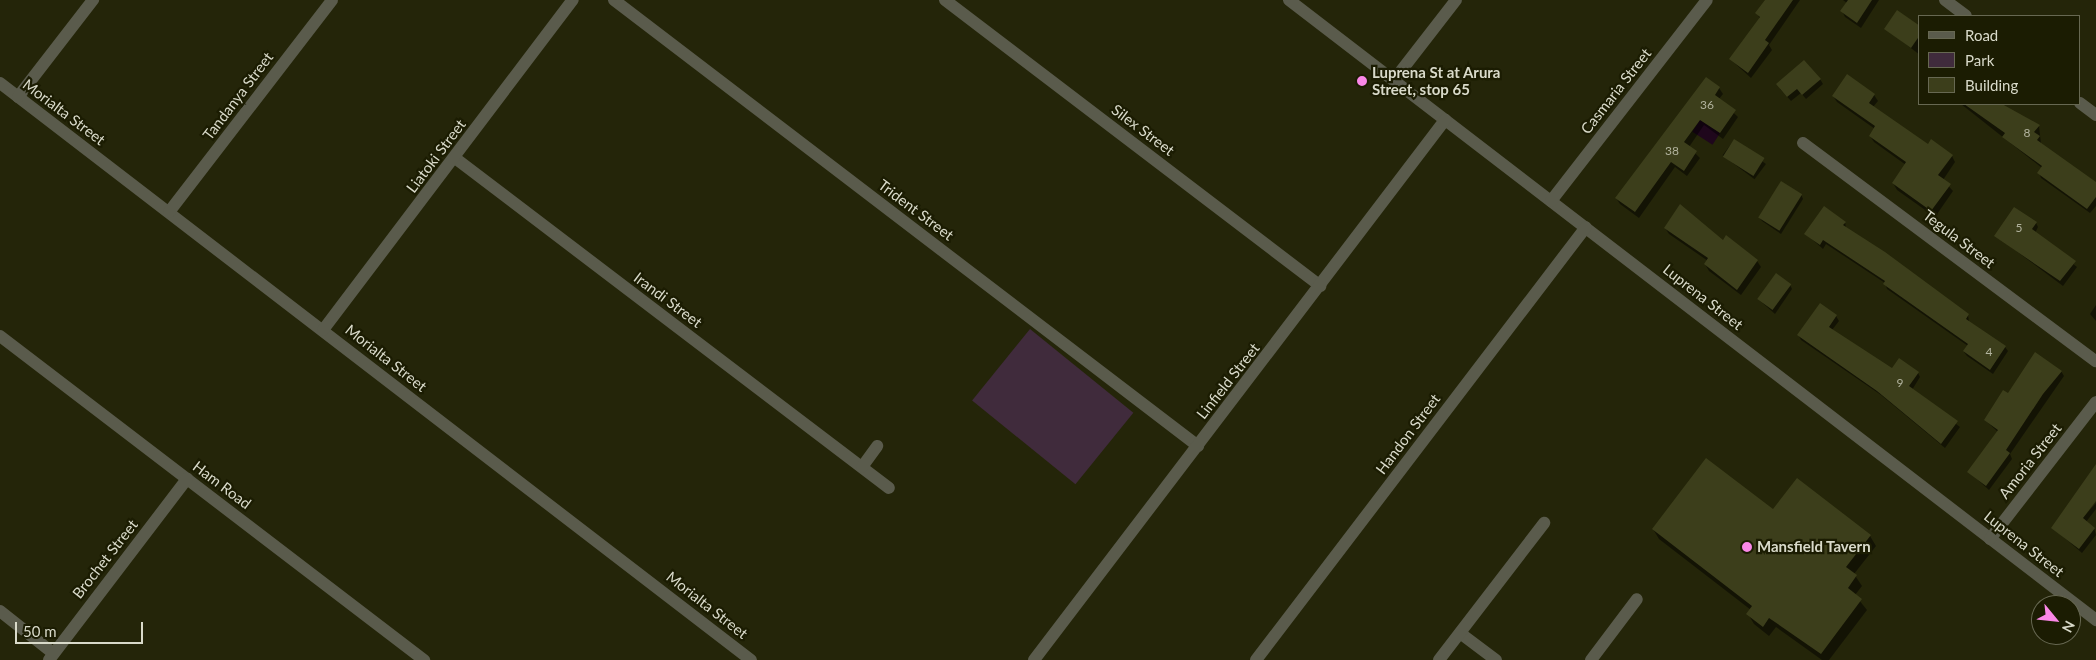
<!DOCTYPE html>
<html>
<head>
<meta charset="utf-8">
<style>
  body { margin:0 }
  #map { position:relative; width:2096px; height:660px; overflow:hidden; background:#242509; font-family:Lato,sans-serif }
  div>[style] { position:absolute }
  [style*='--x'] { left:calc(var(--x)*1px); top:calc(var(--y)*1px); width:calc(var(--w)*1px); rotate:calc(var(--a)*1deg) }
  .green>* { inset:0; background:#402b3c; transform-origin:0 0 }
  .water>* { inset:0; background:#1f071c; transform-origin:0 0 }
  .shadow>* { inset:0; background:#0007; transform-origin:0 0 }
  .building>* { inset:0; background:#3c3e1b; transform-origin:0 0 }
  .minor>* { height:12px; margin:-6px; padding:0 6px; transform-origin:6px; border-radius:6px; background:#5a5b4c }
  .dots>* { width:14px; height:14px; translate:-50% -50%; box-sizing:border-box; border:2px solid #1b1c02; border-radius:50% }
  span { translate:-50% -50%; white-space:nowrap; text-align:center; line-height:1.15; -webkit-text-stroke:4.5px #1b1c02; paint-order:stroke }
  .number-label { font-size:12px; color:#b2b39e }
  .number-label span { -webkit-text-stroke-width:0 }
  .poi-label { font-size:15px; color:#d9daca; font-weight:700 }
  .left { translate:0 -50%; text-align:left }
  .street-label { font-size:15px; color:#d9daca }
  .legend { position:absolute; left:1918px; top:15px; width:162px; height:90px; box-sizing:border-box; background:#1b1c02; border:1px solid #676852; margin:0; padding:6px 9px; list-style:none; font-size:15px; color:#d9daca }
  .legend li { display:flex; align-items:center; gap:10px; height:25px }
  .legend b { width:25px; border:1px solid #676852 }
  .north { position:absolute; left:2031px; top:595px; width:50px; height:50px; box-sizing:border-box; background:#1b1c02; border:1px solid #676852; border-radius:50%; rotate:118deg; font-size:14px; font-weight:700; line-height:20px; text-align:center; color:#d9daca }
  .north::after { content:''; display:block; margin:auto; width:18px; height:22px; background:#fa87e7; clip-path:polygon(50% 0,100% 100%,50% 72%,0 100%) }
  .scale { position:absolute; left:15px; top:622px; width:128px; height:22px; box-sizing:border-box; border:2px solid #d9daca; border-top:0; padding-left:6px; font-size:15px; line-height:18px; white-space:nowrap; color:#d9daca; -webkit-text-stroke:4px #1b1c02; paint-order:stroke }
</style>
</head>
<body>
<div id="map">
  <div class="green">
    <i style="left:1030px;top:329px;width:133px;height:92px;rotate:39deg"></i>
  </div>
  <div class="water">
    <i style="left:1700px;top:120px;width:24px;height:14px;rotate:33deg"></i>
  </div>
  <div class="shadow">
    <i style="clip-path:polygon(1766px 0,1800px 0,1769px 45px,1772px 50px,1751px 78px,1730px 59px,1760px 19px,1757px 13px)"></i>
    <i style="clip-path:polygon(1843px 0,1879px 0,1861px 28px,1845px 17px,1842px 11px,1847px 3px)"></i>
    <i style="clip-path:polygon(1920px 26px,1920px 55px,1886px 29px)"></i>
    <i style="clip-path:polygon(1820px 79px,1823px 84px,1806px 99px,1801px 93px,1791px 101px,1780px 89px)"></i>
    <i style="clip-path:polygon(1719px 88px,1723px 94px,1719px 99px,1738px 117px,1723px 139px,1704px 125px,1689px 147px,1700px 158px,1687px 176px,1675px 167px,1639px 218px,1620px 204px,1616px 198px)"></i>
    <i style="clip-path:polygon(1874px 95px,1878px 101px,1873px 107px,1928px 146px,1952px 156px,1955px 162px,1943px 180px,1953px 191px,1935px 217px,1897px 190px,1893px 183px,1906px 165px,1874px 142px,1870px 136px,1875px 129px,1837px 102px,1833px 96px)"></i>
    <i style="clip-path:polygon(1961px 104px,2000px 104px,2039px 126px,2041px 144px,2096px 183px,2096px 206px,2090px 213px,2041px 178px,2039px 173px,2042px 168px)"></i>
    <i style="left:1734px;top:140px;width:40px;height:19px;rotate:37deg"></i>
    <i style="clip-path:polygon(1801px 194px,1803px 199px,1781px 234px,1762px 221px,1759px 217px)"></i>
    <i style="clip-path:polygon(1845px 222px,1846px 228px,1968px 315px,1969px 322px,2005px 347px,2008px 351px,1993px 374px,1967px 356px,1964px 352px,1968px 346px,1887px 289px,1885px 283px,1826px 244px,1823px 249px,1806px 234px)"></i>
    <i style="clip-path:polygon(2036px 223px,2038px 227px,2035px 233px,2077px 267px,2063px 286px,1996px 236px)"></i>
    <i style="clip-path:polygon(1665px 228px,1723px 241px,1757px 261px,1761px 267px,1741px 295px,1709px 271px,1705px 264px,1708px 261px,1669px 234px)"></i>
    <i style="clip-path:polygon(1790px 285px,1792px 289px,1775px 314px,1758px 299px)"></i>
    <i style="clip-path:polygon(2096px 305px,2096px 321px,2090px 314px)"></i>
    <i style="clip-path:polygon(1836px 316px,1839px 321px,1832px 330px,1893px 370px,1918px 373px,1920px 377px,1912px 390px,1960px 427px,1945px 448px,1881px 395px,1801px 340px,1799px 336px)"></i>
    <i style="clip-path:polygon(2061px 371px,2064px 376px,2010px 454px,2012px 459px,1989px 490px,1969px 472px,1998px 432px,1985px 420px,2008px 395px)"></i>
    <i style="clip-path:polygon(2096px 466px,2096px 499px,2079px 522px,2096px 503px,2096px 509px,2086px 522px,2094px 528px,2096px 535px,2082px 553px,2053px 528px)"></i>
    <i style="clip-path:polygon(1773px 511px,1870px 536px,1876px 546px,1854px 574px,1862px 586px,1855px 595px,1867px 610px,1829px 660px,1822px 660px,1776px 627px,1769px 636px,1754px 624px,1748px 614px,1751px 610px,1659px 539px,1653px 529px)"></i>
  </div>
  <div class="building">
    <i style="clip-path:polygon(1765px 0,1793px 0,1765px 40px,1769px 43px,1748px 73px,1729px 59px,1760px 17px,1755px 13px)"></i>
    <i style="clip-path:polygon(1848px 0,1872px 0,1857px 23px,1840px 11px)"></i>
    <i style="clip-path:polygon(1897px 10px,1920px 26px,1920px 35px,1911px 48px,1884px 29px)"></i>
    <i style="clip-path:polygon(1804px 60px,1821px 79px,1802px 95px,1797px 89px,1787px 97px,1776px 84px)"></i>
    <i style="clip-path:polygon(1847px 74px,1875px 94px,1869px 103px,1928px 144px,1931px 139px,1953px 155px,1938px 175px,1951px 184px,1931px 211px,1892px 183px,1906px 162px,1869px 136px,1875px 126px,1832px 96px)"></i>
    <i style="clip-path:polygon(1706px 77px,1720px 87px,1715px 95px,1736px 110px,1720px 133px,1700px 120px,1684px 142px,1697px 151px,1684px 171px,1671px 162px,1635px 212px,1615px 198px)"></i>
    <i style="clip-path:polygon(1964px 104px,2002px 104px,2040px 125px,2034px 132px,2040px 136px,2037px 140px,2096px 182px,2096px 197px,2087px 209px,2037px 173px,2042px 166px,2002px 137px,2005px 133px)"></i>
    <i style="left:1734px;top:139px;width:36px;height:21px;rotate:32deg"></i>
    <i style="left:1781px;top:181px;width:25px;height:43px;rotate:32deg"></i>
    <i style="clip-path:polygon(1680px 204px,1723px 240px,1726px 235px,1758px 260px,1737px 290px,1704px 264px,1708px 258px,1664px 228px)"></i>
    <i style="clip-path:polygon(1824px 206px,1846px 222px,1843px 225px,1885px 252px,1969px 314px,1966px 319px,2006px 346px,1990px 370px,1963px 351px,1968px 344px,1883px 284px,1885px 281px,1823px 240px,1820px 245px,1804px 234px)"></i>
    <i style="clip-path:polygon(2014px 207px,2037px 222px,2032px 229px,2076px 261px,2060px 281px,1994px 236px)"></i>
    <i style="left:1776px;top:273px;width:19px;height:32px;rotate:36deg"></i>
    <i style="clip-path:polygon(1820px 303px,1837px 315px,1829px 327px,1892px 368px,1899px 358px,1919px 372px,1909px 386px,1958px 421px,1941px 444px,1877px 391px,1797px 335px)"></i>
    <i style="clip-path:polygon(2035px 352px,2062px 371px,2043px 394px,2006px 450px,2010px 453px,1986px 486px,1967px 472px,1998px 430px,1984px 420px,2003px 390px,2008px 393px)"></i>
    <i style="clip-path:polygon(1706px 458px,1773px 509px,1797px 478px,1871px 535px,1846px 567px,1857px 575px,1848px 588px,1862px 599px,1821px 654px,1769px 618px,1763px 627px,1746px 614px,1752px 606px,1652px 529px)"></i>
    <i style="clip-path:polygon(2096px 464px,2096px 501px,2083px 518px,2095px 528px,2079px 549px,2051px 528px)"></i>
  </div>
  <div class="minor">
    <i style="--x:614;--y:0;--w:735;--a:37.37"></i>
    <i style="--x:945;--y:0;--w:472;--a:37.3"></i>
    <i style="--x:1289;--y:0;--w:1018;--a:37.53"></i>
    <i style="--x:1945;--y:0;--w:26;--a:37"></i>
    <i style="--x:1394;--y:80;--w:101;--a:-52.2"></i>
    <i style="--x:0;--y:83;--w:947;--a:37.54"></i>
    <i style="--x:18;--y:97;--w:123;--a:-52.3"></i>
    <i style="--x:2080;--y:103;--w:20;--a:37"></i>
    <i style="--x:1803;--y:143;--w:365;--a:36.7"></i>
    <i style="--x:455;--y:158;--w:545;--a:37.25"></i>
    <i style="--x:1551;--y:201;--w:254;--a:-52.2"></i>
    <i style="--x:169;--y:212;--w:267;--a:-52.4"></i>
    <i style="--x:323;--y:330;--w:414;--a:-52.9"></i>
    <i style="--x:0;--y:336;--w:534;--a:37.39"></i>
    <i style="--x:862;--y:467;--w:26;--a:-54"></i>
    <i style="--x:1990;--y:539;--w:173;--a:-52.3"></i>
    <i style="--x:0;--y:611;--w:68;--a:38.4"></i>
    <i style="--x:1460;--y:633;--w:45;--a:36.9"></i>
    <i style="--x:49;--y:660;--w:228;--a:-52.7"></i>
    <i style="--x:1034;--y:660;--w:679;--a:-52.72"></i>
    <i style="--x:1256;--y:660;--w:544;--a:-52.69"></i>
    <i style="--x:1439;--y:660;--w:173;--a:-52.5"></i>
    <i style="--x:1591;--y:660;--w:76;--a:-53"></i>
  </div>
  <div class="dots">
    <i style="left:1362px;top:81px;background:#fa87e7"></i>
    <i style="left:1747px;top:547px;background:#fa87e7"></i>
  </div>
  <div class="number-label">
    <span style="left:1707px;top:105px">36</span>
    <span style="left:2027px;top:133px">8</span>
    <span style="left:1672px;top:151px">38</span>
    <span style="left:2019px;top:228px">5</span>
    <span style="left:1989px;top:352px">4</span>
    <span style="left:1900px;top:383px">9</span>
  </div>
  <div class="poi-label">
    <span class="left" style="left:1372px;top:81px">Luprena St at Arura<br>Street, stop 65</span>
    <span class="left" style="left:1757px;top:547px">Mansfield Tavern</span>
  </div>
  <div class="street-label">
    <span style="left:1616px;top:91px;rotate:-52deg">Casmaria Street</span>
    <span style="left:238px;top:96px;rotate:-53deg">Tandanya Street</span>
    <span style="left:64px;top:112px;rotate:37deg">Morialta Street</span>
    <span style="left:1143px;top:130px;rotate:37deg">Silex Street</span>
    <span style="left:436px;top:156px;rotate:-53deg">Liatoki Street</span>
    <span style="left:916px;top:210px;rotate:37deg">Trident Street</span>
    <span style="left:1959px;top:239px;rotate:37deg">Tegula Street</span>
    <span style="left:1703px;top:297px;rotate:38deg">Luprena Street</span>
    <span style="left:668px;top:300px;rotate:37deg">Irandi Street</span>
    <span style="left:386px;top:358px;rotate:38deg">Morialta Street</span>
    <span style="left:1228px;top:381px;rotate:-52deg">Linfield Street</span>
    <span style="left:1408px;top:434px;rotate:-53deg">Handon Street</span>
    <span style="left:2030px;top:461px;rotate:-52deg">Amoria Street</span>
    <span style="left:222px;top:485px;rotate:37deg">Ham Road</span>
    <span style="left:2024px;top:544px;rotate:38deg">Luprena Street</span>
    <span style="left:105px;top:559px;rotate:-52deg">Brochet Street</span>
    <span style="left:707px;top:605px;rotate:38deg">Morialta Street</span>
  </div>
  <ul class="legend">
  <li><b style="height:6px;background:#5a5b4c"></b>Road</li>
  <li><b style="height:14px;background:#402b3c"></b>Park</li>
  <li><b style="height:14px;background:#3c3e1b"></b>Building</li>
  </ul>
  <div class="north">N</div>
  <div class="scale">50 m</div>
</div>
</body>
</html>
